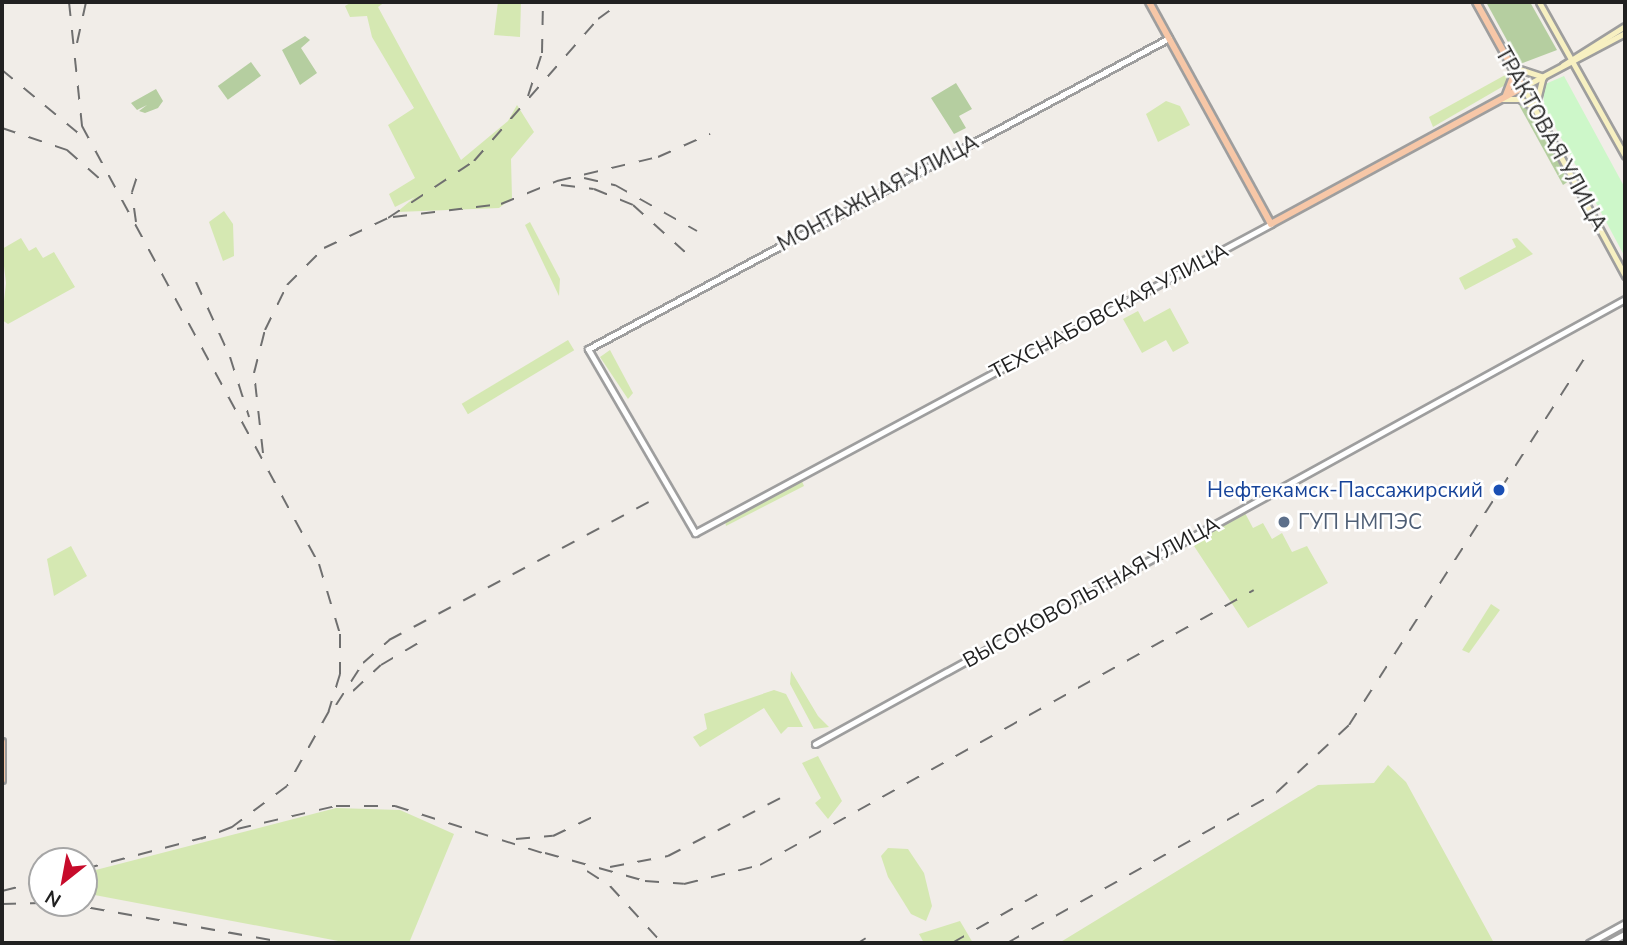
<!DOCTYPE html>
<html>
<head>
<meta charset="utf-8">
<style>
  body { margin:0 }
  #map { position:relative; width:1627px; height:945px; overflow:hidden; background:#f1ede8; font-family:"Nunito Sans",sans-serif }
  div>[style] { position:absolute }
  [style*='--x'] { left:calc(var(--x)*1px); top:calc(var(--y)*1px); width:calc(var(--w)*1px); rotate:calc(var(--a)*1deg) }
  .grass>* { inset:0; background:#d5e8b2; transform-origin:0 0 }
  .forest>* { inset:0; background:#b5cea0; transform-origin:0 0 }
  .park>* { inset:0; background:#cdf7c9 }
  .roads { filter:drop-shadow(2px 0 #9e9e9e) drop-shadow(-2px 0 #9e9e9e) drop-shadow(0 2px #9e9e9e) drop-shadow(0 -2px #9e9e9e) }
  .tertiary>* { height:5px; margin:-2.5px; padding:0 2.5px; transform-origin:2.5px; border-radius:2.5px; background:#fff }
  .secondary>* { height:5px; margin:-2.5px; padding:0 2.5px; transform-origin:2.5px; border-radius:2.5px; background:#f7f0c1 }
  .primary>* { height:6px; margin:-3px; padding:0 3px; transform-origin:3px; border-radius:3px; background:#f7c7a7 }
  .rail>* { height:2px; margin-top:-1px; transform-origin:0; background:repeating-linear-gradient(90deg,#6f6f6f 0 14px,transparent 0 28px) }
  .dots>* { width:19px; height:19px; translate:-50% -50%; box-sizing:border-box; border:4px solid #fff; border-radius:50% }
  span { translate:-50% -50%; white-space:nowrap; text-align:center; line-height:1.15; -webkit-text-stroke:5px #fff; paint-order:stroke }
  .street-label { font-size:21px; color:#212121 }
  .transit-label { font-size:21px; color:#164399 }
  .right { translate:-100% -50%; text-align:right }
  .service-label { font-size:21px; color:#4e5e75 }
  .left { translate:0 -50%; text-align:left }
  .frame { position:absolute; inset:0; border:4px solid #212121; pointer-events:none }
  .north { position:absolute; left:28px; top:847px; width:70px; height:70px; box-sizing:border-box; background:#fff; border:2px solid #a6a6a6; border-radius:50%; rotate:211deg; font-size:19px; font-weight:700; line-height:28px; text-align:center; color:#212121 }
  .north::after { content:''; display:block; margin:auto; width:24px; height:32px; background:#c70b2b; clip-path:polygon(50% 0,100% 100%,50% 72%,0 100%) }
</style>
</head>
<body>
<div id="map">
  <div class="grass">
    <i style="clip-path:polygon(352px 2px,385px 2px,378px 7px,461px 160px,508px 121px,517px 105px,534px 132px,511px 159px,512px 198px,499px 208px,397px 212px,415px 197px,395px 207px,389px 194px,415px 178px,388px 125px,414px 108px,372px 37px,367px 16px,350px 17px,345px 6px)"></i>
    <i style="clip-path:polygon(498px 2px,521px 2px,520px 37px,494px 35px)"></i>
    <i style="clip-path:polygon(1507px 74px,1507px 84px,1433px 127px,1429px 117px)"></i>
    <i style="clip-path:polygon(1166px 101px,1180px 106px,1190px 125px,1158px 142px,1146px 114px)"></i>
    <i style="clip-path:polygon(224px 211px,233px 224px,234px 256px,223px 261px,209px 222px)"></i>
    <i style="clip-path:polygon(530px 222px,560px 279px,559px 296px,525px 225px)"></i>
    <i style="clip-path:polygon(21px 238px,29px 251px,36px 247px,43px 258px,54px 252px,75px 287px,8px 324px,2px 320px,6px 283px,2px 249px)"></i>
    <i style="clip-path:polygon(1517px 238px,1533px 254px,1465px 290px,1459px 278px,1516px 247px,1512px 239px)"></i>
    <i style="clip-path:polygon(1170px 308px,1189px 343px,1173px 352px,1166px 340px,1142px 353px,1123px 319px,1138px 311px,1144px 322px)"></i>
    <i style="left:568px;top:340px;width:12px;height:124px;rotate:59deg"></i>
    <i style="clip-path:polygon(610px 350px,633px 393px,628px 399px,600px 357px)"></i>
    <i style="clip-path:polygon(801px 479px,804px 486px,726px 526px,725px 521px)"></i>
    <i style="clip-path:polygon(1245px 513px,1253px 528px,1263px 523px,1272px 539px,1282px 533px,1292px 552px,1307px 546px,1328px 583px,1248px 628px,1192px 543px)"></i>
    <i style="clip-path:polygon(71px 546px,87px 576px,54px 596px,47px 559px)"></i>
    <i style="clip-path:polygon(1491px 604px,1500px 610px,1469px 653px,1462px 650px)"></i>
    <i style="clip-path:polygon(791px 671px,818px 716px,829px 727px,814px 729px,790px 684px)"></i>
    <i style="clip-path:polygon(774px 690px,786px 694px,803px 727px,788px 727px,781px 734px,764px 708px,700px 747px,693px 737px,707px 729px,704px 714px)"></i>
    <i style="clip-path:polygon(818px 756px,842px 801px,828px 819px,815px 803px,821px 798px,802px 763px)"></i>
    <i style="clip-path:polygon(1388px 765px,1406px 782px,1494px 943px,1059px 943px,1318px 785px,1374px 783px)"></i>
    <i style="clip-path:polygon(336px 808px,400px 810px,454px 834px,409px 943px,349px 943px,84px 893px,84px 873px)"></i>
    <i style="clip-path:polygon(888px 848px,908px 849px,924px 873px,932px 906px,926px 921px,911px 914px,888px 877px,881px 856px)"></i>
    <i style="clip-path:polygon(960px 921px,973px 943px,924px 943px,919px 934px)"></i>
  </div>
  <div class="forest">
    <i style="clip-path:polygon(1486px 2px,1530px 2px,1557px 50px,1520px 64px)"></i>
    <i style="clip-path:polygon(305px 36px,310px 40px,301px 48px,317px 73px,300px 85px,282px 50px)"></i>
    <i style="left:251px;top:62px;width:17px;height:41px;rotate:54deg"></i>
    <i style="clip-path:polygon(956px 83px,972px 109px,959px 116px,966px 128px,954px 134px,931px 98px)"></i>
    <i style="clip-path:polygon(156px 89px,163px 101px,158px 108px,145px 113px,139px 111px,147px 105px,137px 110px,131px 103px)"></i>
    <i style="clip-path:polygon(1519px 105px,1530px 111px,1569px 181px,1563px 185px)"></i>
  </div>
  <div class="park">
    <i style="clip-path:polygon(1564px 76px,1625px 188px,1625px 257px,1544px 106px,1543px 85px)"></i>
  </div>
  <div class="roads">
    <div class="tertiary">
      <i style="--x:1169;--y:38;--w:659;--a:151.84"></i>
      <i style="--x:588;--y:349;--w:213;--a:59.8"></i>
      <i style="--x:695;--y:533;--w:654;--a:-28.21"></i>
      <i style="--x:815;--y:744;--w:924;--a:-28.78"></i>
      <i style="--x:1589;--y:943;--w:41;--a:-29.1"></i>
      <i style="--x:1608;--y:943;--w:19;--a:-28"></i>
    </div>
    <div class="secondary">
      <i style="--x:1539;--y:2;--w:176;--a:60.8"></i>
      <i style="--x:1625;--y:33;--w:115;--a:152.1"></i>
      <i style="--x:1523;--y:87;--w:215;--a:61.6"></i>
      <i style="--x:1563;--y:65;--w:73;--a:-32.2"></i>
      <i style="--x:1513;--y:67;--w:32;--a:18"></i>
      <i style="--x:1502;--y:99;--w:18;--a:0"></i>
      <i style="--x:1520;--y:99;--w:17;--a:31"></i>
      <i style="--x:1535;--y:108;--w:32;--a:-76"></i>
    </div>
    <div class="primary">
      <i style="--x:1149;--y:2;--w:253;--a:61.2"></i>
      <i style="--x:1271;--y:224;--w:287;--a:-28.5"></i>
      <i style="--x:1523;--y:87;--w:97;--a:-118.9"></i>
      <i style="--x:1506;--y:95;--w:22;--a:-69"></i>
      <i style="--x:2;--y:742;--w:38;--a:90"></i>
    </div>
  </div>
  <div class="rail">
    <i style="--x:69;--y:2;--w:125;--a:84"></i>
    <i style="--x:82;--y:126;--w:498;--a:61.6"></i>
    <i style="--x:319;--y:564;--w:73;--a:73.3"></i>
    <i style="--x:340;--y:634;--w:40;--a:90"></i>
    <i style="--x:340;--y:674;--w:39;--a:107"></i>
    <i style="--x:329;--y:711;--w:86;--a:119.2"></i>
    <i style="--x:287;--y:786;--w:69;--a:143.3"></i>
    <i style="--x:232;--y:827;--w:33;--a:159"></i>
    <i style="--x:77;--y:43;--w:42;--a:-77.6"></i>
    <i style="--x:2;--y:70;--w:105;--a:39.6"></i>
    <i style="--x:528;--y:96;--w:45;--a:-72"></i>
    <i style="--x:542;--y:53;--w:51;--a:-88.9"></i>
    <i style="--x:2;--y:128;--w:69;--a:18.7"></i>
    <i style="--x:67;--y:150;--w:45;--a:41.4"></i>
    <i style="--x:584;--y:178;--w:32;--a:13"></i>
    <i style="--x:615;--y:185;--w:94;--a:29.3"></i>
    <i style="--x:561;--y:185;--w:33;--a:7"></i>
    <i style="--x:594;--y:189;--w:42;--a:22.3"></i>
    <i style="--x:633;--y:205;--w:72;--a:42.2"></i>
    <i style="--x:393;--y:217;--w:109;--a:-6.9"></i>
    <i style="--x:501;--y:204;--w:61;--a:-22.3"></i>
    <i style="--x:557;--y:181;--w:104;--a:-13.4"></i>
    <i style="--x:658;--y:157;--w:57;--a:-23.9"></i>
    <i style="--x:136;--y:222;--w:30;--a:-98"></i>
    <i style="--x:132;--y:192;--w:26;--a:-72"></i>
    <i style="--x:196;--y:282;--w:82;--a:65.6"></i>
    <i style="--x:230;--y:357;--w:63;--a:72.4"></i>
    <i style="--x:263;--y:453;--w:81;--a:-96.4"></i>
    <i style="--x:254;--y:373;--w:44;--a:-75.7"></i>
    <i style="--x:265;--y:330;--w:50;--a:-63.9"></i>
    <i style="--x:287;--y:285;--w:52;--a:-45"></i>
    <i style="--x:324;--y:248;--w:71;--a:-25.1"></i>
    <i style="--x:388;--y:218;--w:103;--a:-33.5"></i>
    <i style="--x:474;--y:161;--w:189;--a:-48.9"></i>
    <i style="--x:598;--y:19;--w:29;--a:-36"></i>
    <i style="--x:353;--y:691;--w:38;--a:-43"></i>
    <i style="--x:381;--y:665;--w:43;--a:-30.7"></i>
    <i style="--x:336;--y:705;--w:50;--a:-57.3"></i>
    <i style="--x:363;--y:663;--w:35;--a:-41"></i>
    <i style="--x:389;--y:640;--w:296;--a:-28"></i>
    <i style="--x:237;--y:829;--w:102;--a:-13.1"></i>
    <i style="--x:336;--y:806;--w:59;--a:0"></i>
    <i style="--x:395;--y:806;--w:165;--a:17.7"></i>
    <i style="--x:516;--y:839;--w:37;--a:-5"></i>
    <i style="--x:553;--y:836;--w:51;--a:-25.6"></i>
    <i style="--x:545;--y:853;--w:104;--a:15.6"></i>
    <i style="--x:645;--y:881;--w:39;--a:4"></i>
    <i style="--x:684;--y:884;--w:78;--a:-14"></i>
    <i style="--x:760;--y:865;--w:565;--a:-29.1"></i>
    <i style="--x:610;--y:867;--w:59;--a:-10.7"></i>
    <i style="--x:668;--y:856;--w:140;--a:-27.3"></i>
    <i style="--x:84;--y:869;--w:130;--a:-14.7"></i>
    <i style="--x:587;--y:871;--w:27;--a:33"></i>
    <i style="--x:610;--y:886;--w:77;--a:47.6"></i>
    <i style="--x:2;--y:891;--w:41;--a:-14"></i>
    <i style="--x:63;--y:903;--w:228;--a:10.1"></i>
    <i style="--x:2;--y:904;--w:40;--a:-1.4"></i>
    <i style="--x:858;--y:943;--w:9;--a:-32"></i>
    <i style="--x:952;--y:943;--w:109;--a:-29.6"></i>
    <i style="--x:1007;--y:943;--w:309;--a:-29.2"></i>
    <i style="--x:1277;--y:792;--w:98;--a:-42.9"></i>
    <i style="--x:1349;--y:725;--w:437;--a:-57.3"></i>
  </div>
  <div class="dots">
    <i style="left:1499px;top:490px;background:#1a4fb4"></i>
    <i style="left:1284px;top:522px;background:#5c6f8a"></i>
  </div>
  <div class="street-label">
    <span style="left:1551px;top:139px;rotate:61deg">ТРАКТОВАЯ УЛИЦА</span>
    <span style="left:878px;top:193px;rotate:-28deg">МОНТАЖНАЯ УЛИЦА</span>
    <span style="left:1109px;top:311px;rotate:-28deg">ТЕХСНАБОВСКАЯ УЛИЦА</span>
    <span style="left:1091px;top:592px;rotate:-29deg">ВЫСОКОВОЛЬТНАЯ УЛИЦА</span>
  </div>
  <div class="transit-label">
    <span class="right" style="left:1483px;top:490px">Нефтекамск-Пассажирский</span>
  </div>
  <div class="service-label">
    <span class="left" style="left:1298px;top:522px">ГУП НМПЭС</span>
  </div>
  <div class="frame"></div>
  <div class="north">N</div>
</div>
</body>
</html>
